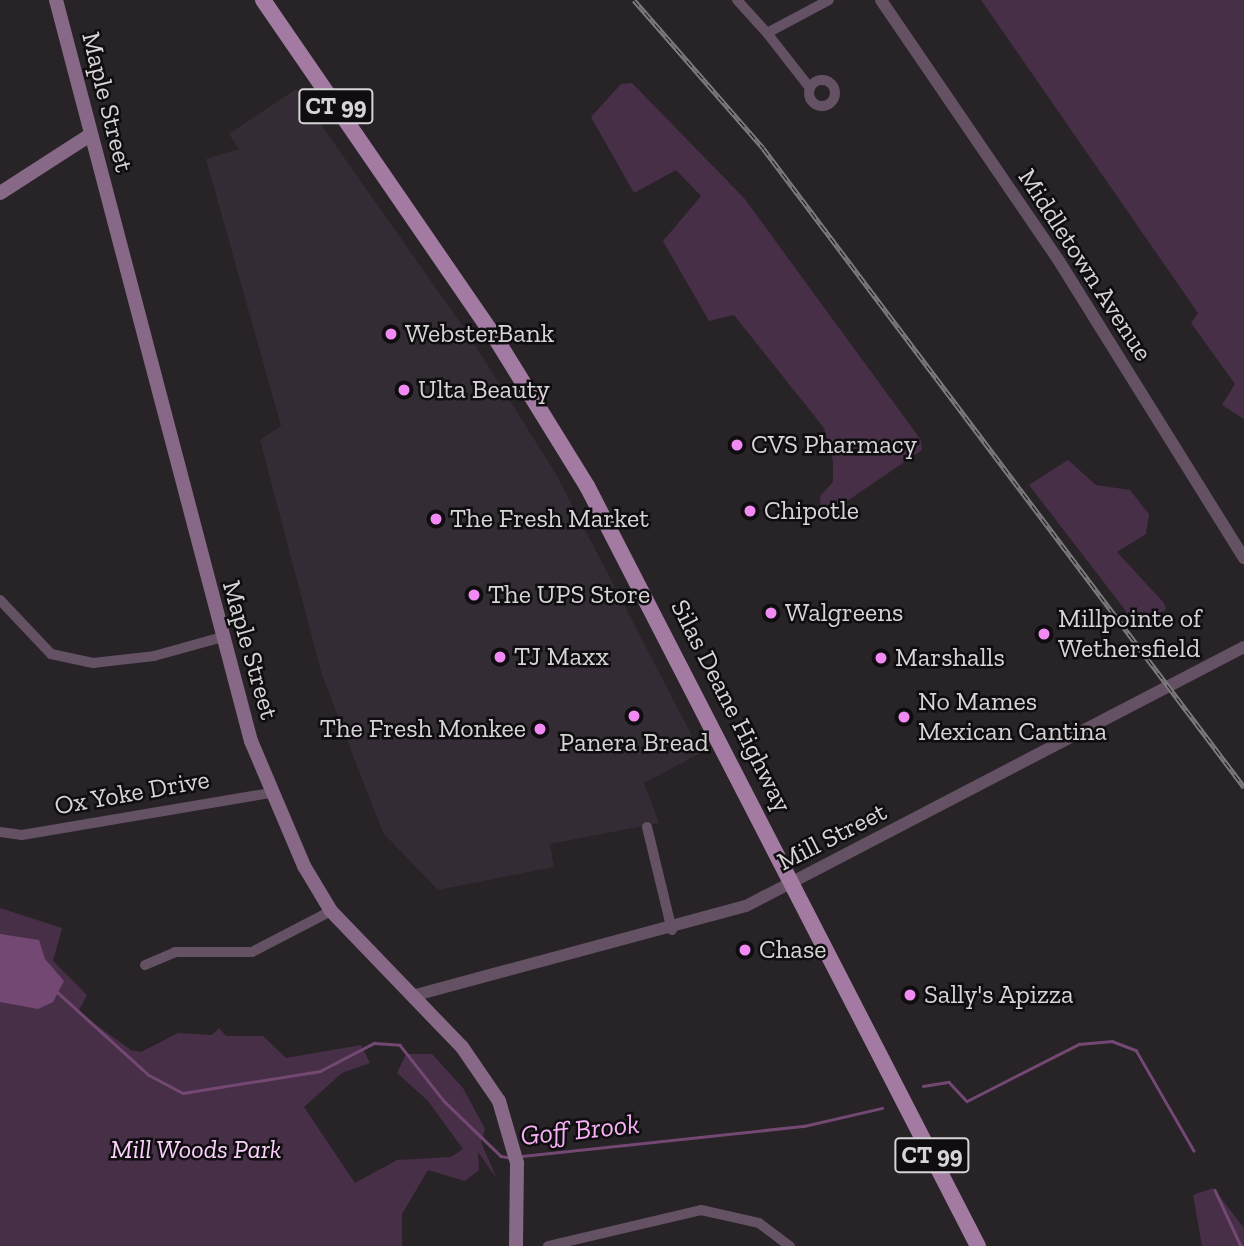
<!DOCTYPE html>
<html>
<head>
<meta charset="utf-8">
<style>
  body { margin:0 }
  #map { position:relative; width:1244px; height:1246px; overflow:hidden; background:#272327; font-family:"Zilla Slab",serif }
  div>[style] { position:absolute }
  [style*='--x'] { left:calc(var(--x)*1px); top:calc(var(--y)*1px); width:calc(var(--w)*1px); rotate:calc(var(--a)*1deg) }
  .built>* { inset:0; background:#342c34 }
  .green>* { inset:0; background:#482f48 }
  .water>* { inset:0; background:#734873 }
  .stream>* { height:2.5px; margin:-1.25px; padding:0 1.25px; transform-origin:1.25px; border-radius:1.25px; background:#734873 }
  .minor>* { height:10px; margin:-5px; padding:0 5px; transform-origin:5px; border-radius:5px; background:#645163 }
  .minor>.ring { margin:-5px; padding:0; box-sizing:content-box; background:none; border:10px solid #645163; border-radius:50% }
  .tertiary>* { height:12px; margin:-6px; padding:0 6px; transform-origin:6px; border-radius:6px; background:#645163 }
  .secondary>* { height:14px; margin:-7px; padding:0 7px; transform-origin:7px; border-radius:7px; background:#876987 }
  .primary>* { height:16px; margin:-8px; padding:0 8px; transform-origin:8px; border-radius:8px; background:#a37ba2 }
  .rail>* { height:5px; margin-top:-2.5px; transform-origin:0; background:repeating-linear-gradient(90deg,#0f0d0f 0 8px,#7d7a7d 0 16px); box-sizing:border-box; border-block:2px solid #7d7a7d }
  .dots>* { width:19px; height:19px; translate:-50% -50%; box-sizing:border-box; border:4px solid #0f0d0f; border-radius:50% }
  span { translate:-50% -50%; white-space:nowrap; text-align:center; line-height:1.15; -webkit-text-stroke:5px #0f0d0f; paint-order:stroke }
  .shield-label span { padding:2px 5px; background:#0f0d0f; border:2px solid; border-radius:5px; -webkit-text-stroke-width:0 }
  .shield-label { font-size:24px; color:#d6d4d6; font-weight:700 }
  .street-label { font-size:26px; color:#d6d4d6 }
  .poi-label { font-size:26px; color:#d6d4d6 }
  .left { translate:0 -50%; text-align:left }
  .right { translate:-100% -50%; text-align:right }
  .park-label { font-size:26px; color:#fbd1fa; font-style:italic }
  .water-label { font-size:28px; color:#f4b0f3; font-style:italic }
</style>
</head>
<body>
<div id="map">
  <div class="built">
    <i style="clip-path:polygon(296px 89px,466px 331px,556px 474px,701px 753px,644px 783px,659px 823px,550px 844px,554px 867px,438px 890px,383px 833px,322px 675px,260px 440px,281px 426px,206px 159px,239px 149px,229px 134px)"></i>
  </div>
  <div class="green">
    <i style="clip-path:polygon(981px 0,1244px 0,1244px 419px,1222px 405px,1235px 384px,1191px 323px,1198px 313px)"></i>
    <i style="clip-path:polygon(632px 83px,744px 198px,921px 440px,922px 450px,828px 514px,821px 513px,820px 496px,833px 482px,833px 461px,824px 428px,734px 315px,709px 321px,663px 241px,701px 196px,676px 170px,634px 193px,591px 117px,621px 84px)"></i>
    <i style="clip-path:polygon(1068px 460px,1096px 485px,1130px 490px,1149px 514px,1146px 534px,1117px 552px,1164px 603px,1166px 609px,1139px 628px,1029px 485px)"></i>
    <i style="clip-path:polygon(0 908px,62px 928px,53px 961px,87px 995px,78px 1012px,131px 1050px,141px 1052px,178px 1033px,212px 1035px,219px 1028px,226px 1036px,263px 1036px,286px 1058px,361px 1045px,370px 1063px,342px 1073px,304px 1107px,355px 1183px,397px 1160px,451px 1157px,463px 1149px,428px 1101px,397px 1073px,406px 1054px,432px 1054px,463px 1088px,485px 1129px,481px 1142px,497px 1179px,478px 1152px,479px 1170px,465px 1181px,428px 1170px,402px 1214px,402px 1246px,0 1246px)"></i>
    <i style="clip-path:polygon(1213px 1188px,1244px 1228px,1244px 1246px,1202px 1246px,1193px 1195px)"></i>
  </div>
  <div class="water">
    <i style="clip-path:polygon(0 934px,39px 940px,45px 959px,64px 981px,53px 1002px,38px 1009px,0 1002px)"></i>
  </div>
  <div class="stream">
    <i style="--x:54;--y:989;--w:128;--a:42.2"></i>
    <i style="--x:149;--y:1075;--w:38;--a:28"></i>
    <i style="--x:183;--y:1093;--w:139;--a:-9.1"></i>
    <i style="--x:320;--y:1071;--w:61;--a:-27.4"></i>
    <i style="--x:374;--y:1043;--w:26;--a:4"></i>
    <i style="--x:400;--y:1045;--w:71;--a:51.8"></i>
    <i style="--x:444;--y:1101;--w:79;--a:44"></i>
    <i style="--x:501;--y:1156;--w:11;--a:10"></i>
    <i style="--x:923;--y:1086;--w:26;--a:-9"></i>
    <i style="--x:949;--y:1082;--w:26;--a:47"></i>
    <i style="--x:967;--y:1101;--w:126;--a:-27"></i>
    <i style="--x:1079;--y:1044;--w:33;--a:-5"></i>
    <i style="--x:1112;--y:1041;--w:26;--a:21"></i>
    <i style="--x:1136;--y:1050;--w:116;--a:60.1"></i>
    <i style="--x:522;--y:1156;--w:284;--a:-6.1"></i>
    <i style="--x:804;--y:1126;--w:80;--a:-13"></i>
    <i style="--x:1215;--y:1190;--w:62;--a:65.1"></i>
  </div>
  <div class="minor">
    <i style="--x:737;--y:0;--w:45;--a:47.7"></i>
    <i style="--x:767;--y:33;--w:70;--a:-28"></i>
    <i style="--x:767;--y:33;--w:70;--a:52"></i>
    <i class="ring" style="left:809px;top:80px;width:16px;height:16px"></i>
    <i style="--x:0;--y:600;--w:74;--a:46.6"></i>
    <i style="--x:51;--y:654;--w:43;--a:12.1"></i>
    <i style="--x:93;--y:663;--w:61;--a:-6.5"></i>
    <i style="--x:154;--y:656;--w:67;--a:-15.5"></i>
    <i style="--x:647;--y:827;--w:106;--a:76.4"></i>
    <i style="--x:0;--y:832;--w:22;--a:8"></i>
    <i style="--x:22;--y:835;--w:253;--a:-9.6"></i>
    <i style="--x:145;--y:965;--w:33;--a:-23"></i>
    <i style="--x:175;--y:952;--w:77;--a:0"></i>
    <i style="--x:252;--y:952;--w:89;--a:-27.4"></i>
    <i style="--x:548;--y:1246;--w:157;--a:-13.2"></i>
    <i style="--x:701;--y:1210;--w:59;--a:12.6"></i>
    <i style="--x:759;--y:1223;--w:39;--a:37"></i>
  </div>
  <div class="tertiary">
    <i style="--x:881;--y:0;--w:316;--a:55.7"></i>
    <i style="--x:1059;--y:261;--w:350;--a:58.1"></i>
    <i style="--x:412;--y:996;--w:346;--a:-15.1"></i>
    <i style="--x:746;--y:906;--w:561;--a:-27.48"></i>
  </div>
  <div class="secondary">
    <i style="--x:56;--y:0;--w:766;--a:75.26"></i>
    <i style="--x:251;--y:741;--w:136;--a:67"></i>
    <i style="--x:304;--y:866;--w:52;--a:59"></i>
    <i style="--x:331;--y:911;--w:189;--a:46.1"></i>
    <i style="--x:462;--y:1047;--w:65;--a:55.6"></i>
    <i style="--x:499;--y:1101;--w:65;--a:73.8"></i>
    <i style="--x:517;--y:1163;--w:83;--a:90.7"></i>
    <i style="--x:0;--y:193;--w:107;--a:-32.8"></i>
  </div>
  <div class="primary">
    <i style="--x:263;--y:0;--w:415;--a:55.5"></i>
    <i style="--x:498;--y:342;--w:169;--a:58.3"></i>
    <i style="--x:587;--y:486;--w:855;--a:62.78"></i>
  </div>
  <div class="rail">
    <i style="--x:634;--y:0;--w:196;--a:48.9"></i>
    <i style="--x:763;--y:148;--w:800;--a:53.03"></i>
  </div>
  <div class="dots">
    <i style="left:391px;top:334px;background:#f28af3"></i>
    <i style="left:404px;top:390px;background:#f28af3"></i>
    <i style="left:737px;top:445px;background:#f28af3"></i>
    <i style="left:750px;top:511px;background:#f28af3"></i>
    <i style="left:436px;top:519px;background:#f28af3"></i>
    <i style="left:474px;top:595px;background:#f28af3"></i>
    <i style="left:771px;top:613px;background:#f28af3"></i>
    <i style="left:1044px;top:634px;background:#f28af3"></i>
    <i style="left:500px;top:657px;background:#f28af3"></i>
    <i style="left:881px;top:658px;background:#f28af3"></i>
    <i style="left:634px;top:716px;background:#f28af3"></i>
    <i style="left:904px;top:717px;background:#f28af3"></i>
    <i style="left:540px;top:729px;background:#f28af3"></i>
    <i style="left:745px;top:950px;background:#f28af3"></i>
    <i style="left:910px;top:995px;background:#f28af3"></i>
  </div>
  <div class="shield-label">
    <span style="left:336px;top:106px">CT 99</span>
    <span style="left:932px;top:1155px">CT 99</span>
  </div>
  <div class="street-label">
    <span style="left:107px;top:102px;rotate:76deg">Maple Street</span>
    <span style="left:1085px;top:265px;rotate:57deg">Middletown Avenue</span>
    <span style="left:250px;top:650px;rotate:74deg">Maple Street</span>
    <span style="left:731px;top:706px;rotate:63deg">Silas Deane Highway</span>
    <span style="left:132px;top:793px;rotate:-10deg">Ox Yoke Drive</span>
    <span style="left:832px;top:837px;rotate:-27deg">Mill Street</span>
  </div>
  <div class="poi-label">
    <span class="left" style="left:405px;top:334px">WebsterBank</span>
    <span class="left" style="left:418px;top:390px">Ulta Beauty</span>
    <span class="left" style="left:751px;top:445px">CVS Pharmacy</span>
    <span class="left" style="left:764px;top:511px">Chipotle</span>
    <span class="left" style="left:450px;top:519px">The Fresh Market</span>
    <span class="left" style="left:488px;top:595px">The UPS Store</span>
    <span class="left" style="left:785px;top:613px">Walgreens</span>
    <span class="left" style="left:1058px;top:634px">Millpointe of<br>Wethersfield</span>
    <span class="left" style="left:514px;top:657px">TJ Maxx</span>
    <span class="left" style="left:895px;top:658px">Marshalls</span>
    <span class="left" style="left:918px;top:717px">No Mames<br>Mexican Cantina</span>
    <span class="right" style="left:526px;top:729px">The Fresh Monkee</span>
    <span style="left:634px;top:743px">Panera Bread</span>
    <span class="left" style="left:759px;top:950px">Chase</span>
    <span class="left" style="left:924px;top:995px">Sally's Apizza</span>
  </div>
  <div class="park-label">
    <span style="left:196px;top:1150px">Mill Woods Park</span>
  </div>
  <div class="water-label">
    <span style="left:580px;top:1130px;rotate:-6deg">Goff Brook</span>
  </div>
</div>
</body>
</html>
